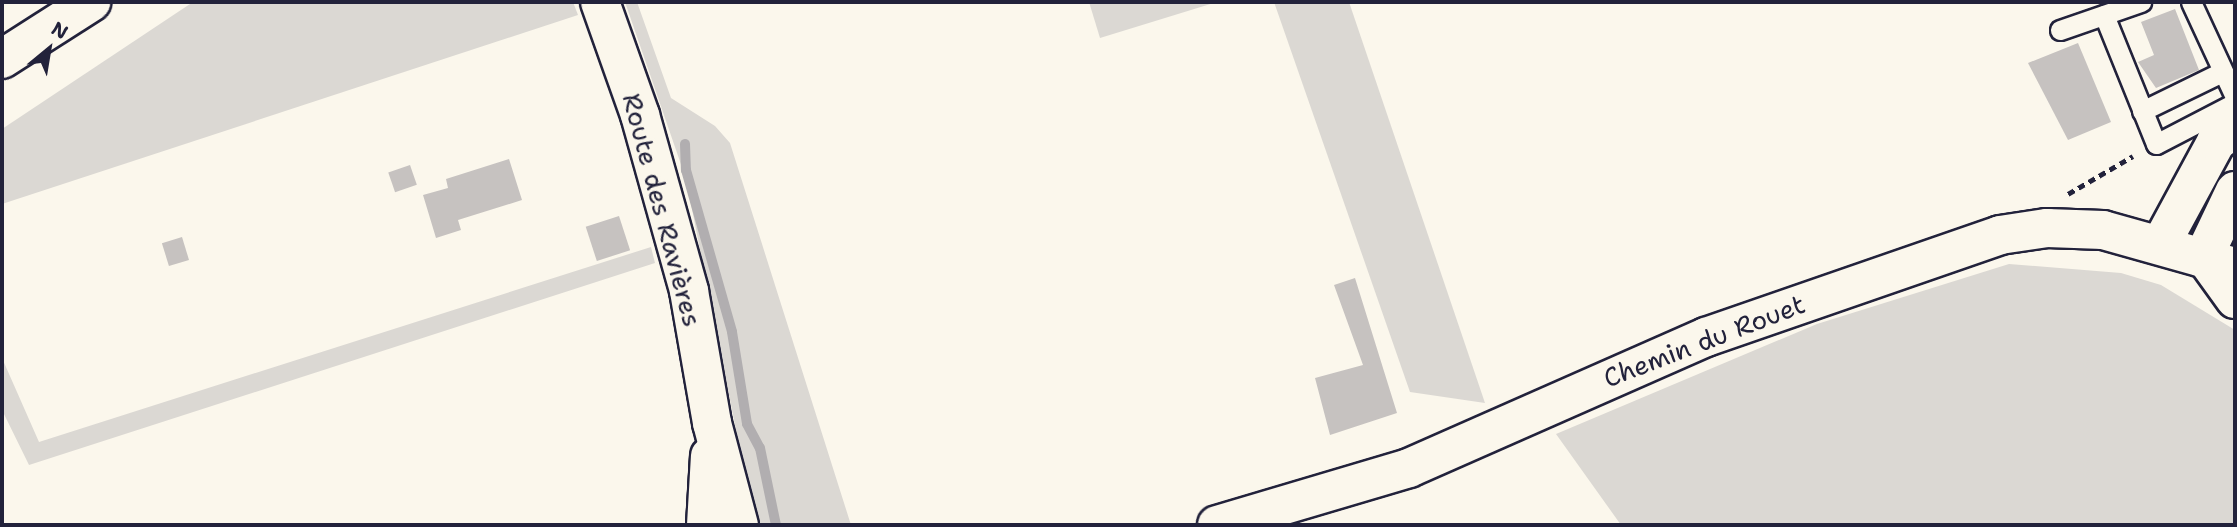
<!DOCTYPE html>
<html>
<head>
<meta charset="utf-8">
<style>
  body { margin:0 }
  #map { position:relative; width:2237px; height:527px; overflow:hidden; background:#fbf7ec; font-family:"Shantell Sans",sans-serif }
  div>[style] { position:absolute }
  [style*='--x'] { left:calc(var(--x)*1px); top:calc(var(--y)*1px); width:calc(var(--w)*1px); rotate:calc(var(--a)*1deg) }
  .green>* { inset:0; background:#dbd8d3 }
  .stream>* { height:10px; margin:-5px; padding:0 5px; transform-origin:5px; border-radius:5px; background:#b1aeb0 }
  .building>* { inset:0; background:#c6c2c0; transform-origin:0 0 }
  .path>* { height:4.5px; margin-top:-2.25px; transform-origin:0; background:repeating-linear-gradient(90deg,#22223b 0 7px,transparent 0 12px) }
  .roads { filter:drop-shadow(2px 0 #22223b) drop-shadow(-2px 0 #22223b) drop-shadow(0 2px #22223b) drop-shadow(0 -2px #22223b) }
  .service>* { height:19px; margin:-9.5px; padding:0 9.5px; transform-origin:9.5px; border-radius:9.5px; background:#fbf7ec }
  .tertiary>* { height:38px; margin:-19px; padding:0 19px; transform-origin:19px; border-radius:19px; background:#fbf7ec }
  .motorway>* { height:38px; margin:-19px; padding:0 19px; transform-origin:19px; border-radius:19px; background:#fbf7ec }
  span { translate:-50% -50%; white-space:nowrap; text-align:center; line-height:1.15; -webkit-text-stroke:5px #fbf7ec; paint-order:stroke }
  .street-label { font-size:26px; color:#22223b }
  .frame { position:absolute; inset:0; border:4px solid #22223b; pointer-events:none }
  .north { position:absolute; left:14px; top:14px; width:70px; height:70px; -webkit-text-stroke:5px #fbf7ec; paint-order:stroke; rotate:30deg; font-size:19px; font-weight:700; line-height:28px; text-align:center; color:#22223b }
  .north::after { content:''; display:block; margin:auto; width:24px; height:32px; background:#22223b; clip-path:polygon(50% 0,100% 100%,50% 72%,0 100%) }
</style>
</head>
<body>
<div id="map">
  <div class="green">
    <i style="clip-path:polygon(193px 2px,573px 2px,578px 15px,2px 204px,2px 129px)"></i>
    <i style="clip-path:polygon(625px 2px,637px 2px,671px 98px,715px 126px,730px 143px,851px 525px,755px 525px,686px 179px)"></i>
    <i style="clip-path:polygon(1089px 2px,1217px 2px,1100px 38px)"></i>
    <i style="clip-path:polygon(1274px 2px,1349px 2px,1485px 403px,1410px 392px)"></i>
    <i style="clip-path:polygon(651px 247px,655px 263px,29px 465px,2px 410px,2px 358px,39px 442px)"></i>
    <i style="clip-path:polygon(2009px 264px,2121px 273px,2161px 285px,2235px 330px,2235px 525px,1621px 525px,1556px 434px,1817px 324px)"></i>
  </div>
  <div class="stream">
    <i style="--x:685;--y:144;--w:26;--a:88"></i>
    <i style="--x:686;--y:170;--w:168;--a:74.1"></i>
    <i style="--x:732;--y:332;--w:93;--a:80.7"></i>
    <i style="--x:747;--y:424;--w:27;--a:62"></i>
    <i style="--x:760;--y:448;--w:79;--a:78.3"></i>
  </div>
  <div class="building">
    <i style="clip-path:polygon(2175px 9px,2199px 70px,2156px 88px,2138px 62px,2154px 55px,2141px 22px)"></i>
    <i style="clip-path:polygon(2078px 43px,2111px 122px,2068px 140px,2028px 63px)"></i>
    <i style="clip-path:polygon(509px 159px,522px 200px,458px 220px,461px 230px,436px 238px,423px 195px,448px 188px,446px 179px)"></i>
    <i style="left:410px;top:165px;width:21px;height:23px;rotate:71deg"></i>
    <i style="left:619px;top:216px;width:36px;height:35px;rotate:72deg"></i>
    <i style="left:182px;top:237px;width:24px;height:21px;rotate:73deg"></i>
    <i style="clip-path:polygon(1355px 278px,1397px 413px,1330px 435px,1315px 378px,1363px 365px,1334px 285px)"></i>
  </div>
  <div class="path">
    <i style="--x:2068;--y:194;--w:75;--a:-30.3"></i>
  </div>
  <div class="roads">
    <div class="service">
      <i style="--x:2191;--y:2;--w:105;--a:65.1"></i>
      <i style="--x:2104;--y:15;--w:139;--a:68"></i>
      <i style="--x:2156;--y:144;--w:89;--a:-27.4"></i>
      <i style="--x:2060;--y:30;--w:86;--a:-19.1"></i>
      <i style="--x:2142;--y:111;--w:87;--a:-26"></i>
    </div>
    <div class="tertiary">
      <i style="--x:600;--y:2;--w:120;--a:70.5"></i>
      <i style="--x:640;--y:115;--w:183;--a:74.4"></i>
      <i style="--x:689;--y:291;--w:134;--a:80.1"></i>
      <i style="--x:712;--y:423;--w:106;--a:75.2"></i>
      <i style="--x:2162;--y:242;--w:114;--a:-61.6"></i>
      <i style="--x:2216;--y:142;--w:24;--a:-36"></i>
      <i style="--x:2204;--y:256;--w:72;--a:-64.5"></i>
      <i style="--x:2204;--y:256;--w:53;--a:54.2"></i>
      <i style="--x:706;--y:525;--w:69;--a:-86.7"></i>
      <i style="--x:1217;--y:525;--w:200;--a:-16.5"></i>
      <i style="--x:1409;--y:468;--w:325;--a:-23.8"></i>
      <i style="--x:1706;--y:337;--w:311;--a:-19.1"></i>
      <i style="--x:2000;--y:235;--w:48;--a:-8.5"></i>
      <i style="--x:2047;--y:228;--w:56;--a:2"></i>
      <i style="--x:2103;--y:230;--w:137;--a:15.7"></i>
    </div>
    <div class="motorway">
      <i style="--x:2;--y:59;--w:106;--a:-32.6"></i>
    </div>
  </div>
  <div class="street-label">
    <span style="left:662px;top:210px;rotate:75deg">Route des Ravières</span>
    <span style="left:1704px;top:341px;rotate:-21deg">Chemin du Rouet</span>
  </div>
  <div class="frame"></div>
  <div class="north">N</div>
</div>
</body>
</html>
